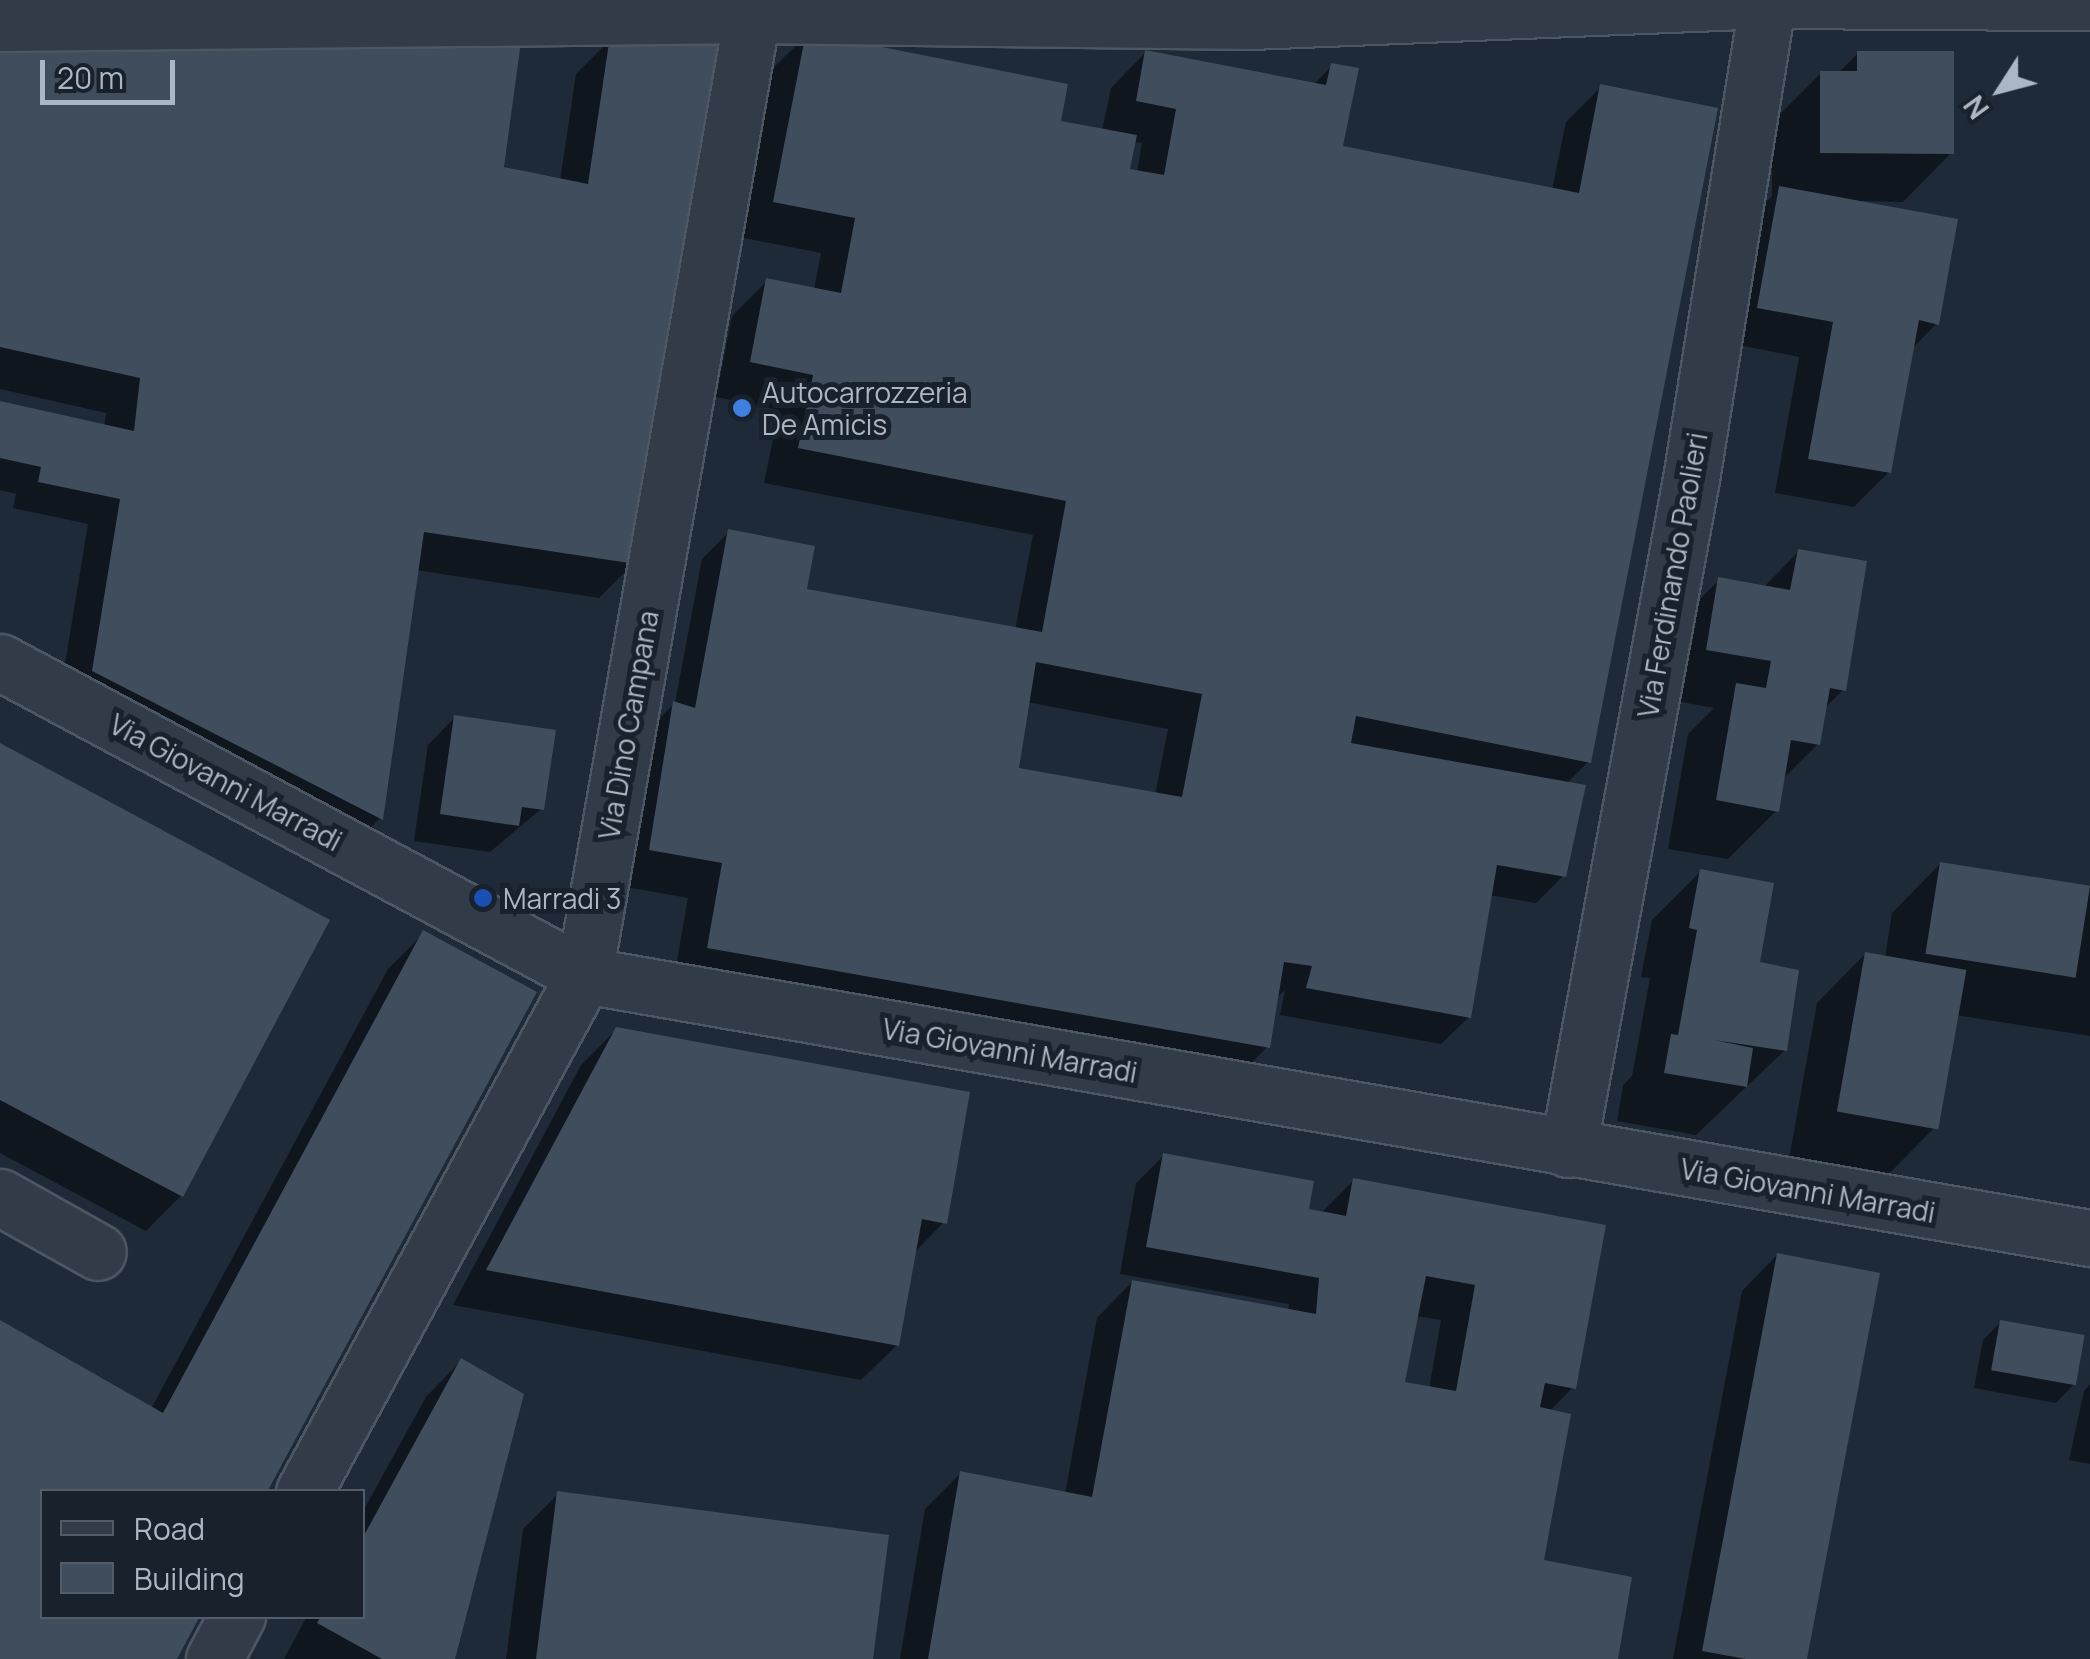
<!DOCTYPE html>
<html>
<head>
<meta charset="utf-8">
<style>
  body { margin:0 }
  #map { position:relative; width:2090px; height:1659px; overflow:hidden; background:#1e2a37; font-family:Manrope,sans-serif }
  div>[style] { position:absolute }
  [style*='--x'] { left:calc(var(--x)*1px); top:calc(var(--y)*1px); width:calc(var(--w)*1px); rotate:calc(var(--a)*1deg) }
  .shadow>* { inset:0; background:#0007 }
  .building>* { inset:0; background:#3f4d5d; transform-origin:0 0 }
  .roads { filter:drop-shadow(2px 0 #4d5763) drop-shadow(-2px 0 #4d5763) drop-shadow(0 2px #4d5763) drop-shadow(0 -2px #4d5763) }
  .minor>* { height:55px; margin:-27.5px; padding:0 27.5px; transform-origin:27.5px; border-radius:27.5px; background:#323c48 }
  .dots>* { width:28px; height:28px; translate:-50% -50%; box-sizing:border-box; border:5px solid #18212c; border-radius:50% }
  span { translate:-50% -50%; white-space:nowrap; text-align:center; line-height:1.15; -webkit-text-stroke:10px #18212c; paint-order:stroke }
  .poi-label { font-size:28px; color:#acb7c5 }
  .left { translate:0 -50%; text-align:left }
  .street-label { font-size:28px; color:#acb7c5 }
  .legend { position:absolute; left:40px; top:1489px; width:325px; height:130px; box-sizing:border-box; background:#18212c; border:2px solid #535d69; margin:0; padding:12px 18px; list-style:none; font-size:30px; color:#acb7c5 }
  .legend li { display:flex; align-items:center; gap:20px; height:50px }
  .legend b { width:50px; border:2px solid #535d69 }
  .north { position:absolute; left:1950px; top:40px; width:100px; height:100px; -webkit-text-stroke:8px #18212c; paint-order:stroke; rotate:234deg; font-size:28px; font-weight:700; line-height:40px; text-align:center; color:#acb7c5 }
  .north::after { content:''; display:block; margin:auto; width:35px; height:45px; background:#acb7c5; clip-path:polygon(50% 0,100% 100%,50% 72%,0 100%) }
  .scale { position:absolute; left:40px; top:60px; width:135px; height:45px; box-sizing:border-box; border:5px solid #acb7c5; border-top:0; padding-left:12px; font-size:30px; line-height:35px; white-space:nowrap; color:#acb7c5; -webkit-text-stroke:8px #18212c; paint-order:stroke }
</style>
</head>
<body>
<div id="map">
  <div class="shadow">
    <i style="clip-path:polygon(evenodd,807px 35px,1058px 123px,1102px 131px,1111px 88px,1146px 52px,1313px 85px,1332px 66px,1340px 148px,1552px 190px,1566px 122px,1601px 87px,1589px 761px,1566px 784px,1563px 876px,1536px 903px,1489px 895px,1469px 1017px,1441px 1044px,1280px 1015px,1285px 990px,1275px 999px,1267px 1047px,1232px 1083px,673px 983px,688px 898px,615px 885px,639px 739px,675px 703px,702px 559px,729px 532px,804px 591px,1015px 630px,1033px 535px,764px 483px,779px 410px,716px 397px,732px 316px,767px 281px,814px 290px,821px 253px,739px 237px,771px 70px,807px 35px,1133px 142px,1142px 143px,1137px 173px,1127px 171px,1133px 142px,807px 35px,1027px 702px,1168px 729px,1155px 795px,1016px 770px,1027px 702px)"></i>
    <i style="clip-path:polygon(0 39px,560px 181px,576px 74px,611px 39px,634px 563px,599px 598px,416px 570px,380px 818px,345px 853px,58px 706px,88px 524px,13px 508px,16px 494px,0 490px,0 404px,104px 427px,106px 413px,0 389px)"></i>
    <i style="clip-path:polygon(1858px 53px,1951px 153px,1903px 202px,1862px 201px,1937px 323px,1911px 350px,1889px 472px,1854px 507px,1775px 493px,1799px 357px,1723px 342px,1744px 224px,1772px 196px,1772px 122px,1821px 73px,1838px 73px)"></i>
    <i style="clip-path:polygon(1798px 552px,1843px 690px,1823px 710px,1818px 744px,1782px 780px,1777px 810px,1728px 859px,1668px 849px,1688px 734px,1714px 708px,1659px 698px,1670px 629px,1719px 580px,1763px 588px)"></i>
    <i style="clip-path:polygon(455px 717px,541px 809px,490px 852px,414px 841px,428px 745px)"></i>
    <i style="clip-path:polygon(0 746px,181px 1196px,146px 1231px,0 1153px)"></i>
    <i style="clip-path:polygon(1940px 864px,2090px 888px,2090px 1036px,1955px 1015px,1934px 1128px,1886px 1177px,1789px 1159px,1817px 1003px,1865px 954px,1885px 958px,1892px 913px)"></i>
    <i style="clip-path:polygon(1701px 871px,1757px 964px,1785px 1050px,1696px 1135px,1617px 1121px,1623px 1085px,1632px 1076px,1650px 978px,1641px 977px,1652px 920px)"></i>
    <i style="clip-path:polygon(424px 933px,265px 1492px,42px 1492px,42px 1616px,174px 1659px,0 1659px,0 1325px,151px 1409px,388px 969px)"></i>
    <i style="clip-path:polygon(617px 1029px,944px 1222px,913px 1254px,897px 1345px,861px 1380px,453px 1305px,581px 1065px)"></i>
    <i style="clip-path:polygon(evenodd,1163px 1156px,1320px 1214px,1353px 1181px,1603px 1227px,1573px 1387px,1549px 1412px,1541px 1562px,1615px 1659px,900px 1659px,925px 1509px,960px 1474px,1065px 1494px,1097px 1318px,1132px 1282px,1288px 1311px,1289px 1304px,1120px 1274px,1136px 1183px,1163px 1156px,1415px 1316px,1441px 1320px,1429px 1389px,1402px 1384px,1415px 1316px)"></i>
    <i style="clip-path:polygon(1777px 1255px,1805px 1659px,1673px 1659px,1742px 1291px)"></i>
    <i style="clip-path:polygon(2001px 1322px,2074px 1384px,2056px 1403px,1974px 1388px,1983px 1340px)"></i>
    <i style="clip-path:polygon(461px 1361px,452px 1659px,284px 1659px,307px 1616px,362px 1616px,362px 1513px,426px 1397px)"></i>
    <i style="clip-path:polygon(2090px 1384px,2090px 1464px,2069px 1460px,2084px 1391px)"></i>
    <i style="clip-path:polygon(558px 1494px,871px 1659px,506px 1659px,523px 1529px)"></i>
  </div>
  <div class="building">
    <i style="clip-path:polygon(evenodd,806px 32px,1068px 84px,1061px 121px,1137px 135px,1130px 169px,1164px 175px,1176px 109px,1136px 101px,1145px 50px,1326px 85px,1331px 63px,1359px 68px,1343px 146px,1579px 193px,1600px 84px,1718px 108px,1591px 763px,1356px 716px,1351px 743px,1586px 785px,1566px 877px,1497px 865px,1471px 1018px,1306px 988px,1312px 966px,1284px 962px,1270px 1048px,707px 948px,722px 863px,649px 850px,673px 701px,695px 708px,728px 529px,815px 546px,807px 589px,1042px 632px,1066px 501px,798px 448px,813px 375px,750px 362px,766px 278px,841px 293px,855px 218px,773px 202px,806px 32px,1036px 662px,1202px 694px,1182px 797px,1019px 768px,1036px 662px)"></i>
    <i style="clip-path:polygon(522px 34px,504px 167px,588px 184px,610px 36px,728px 40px,636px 564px,424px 532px,383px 820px,92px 671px,120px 499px,38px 482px,41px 467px,0 458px,0 401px,134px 431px,140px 378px,0 347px,0 37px)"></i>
    <i style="clip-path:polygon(1857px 51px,1954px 51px,1954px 154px,1820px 153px,1820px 71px,1857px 71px)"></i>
    <i style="clip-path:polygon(1779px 186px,1958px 219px,1939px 325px,1919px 320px,1891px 473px,1808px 459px,1833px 322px,1757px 308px)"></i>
    <i style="clip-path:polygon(1798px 549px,1867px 561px,1846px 691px,1830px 688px,1820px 745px,1791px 740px,1779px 812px,1716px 800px,1736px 683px,1766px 688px,1771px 661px,1706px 650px,1718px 577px,1790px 590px)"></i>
    <i style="clip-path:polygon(454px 715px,556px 730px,544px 810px,522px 807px,519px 826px,440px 814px)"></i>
    <i style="clip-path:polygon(0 743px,330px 920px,183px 1197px,0 1100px)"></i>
    <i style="left:1940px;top:862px;width:152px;height:93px;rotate:9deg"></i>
    <i style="clip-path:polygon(1700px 869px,1774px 883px,1760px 962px,1799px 970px,1787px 1051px,1714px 1040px,1753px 1048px,1747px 1087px,1664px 1073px,1671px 1034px,1678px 1035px,1697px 930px,1689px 928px)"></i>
    <i style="clip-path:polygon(423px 930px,537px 992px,267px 1492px,42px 1492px,42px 1616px,200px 1616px,177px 1659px,0 1659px,0 1320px,163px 1413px)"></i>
    <i style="left:1865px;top:952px;width:103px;height:162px;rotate:10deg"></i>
    <i style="clip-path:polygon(616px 1027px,970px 1092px,947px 1224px,922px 1219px,899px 1346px,486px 1270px)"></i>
    <i style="clip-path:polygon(evenodd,1163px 1153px,1314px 1181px,1309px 1209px,1331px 1213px,1346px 1216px,1353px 1178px,1606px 1225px,1576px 1389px,1545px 1383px,1540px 1407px,1571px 1414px,1544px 1560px,1632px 1577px,1618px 1659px,928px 1659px,960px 1471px,1092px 1497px,1132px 1280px,1316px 1314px,1319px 1278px,1146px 1247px,1163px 1153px,1426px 1276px,1475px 1285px,1456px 1391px,1405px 1382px,1426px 1276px)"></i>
    <i style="clip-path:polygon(1777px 1253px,1880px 1273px,1807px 1659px,1746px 1659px,1702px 1651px)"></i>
    <i style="left:2000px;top:1320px;width:86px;height:51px;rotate:10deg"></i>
    <i style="clip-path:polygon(461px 1358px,524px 1394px,455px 1659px,382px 1659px,317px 1623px,321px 1616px,362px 1616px,362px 1539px)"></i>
    <i style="clip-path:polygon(557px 1491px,889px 1535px,873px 1659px,536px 1659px)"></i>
  </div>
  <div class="roads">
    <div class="minor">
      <i style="--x:1772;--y:0;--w:318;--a:0.4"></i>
      <i style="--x:0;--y:23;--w:752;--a:-0.61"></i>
      <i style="--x:752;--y:15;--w:499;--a:0.7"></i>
      <i style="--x:1251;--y:21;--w:517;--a:-2.33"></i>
      <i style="--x:0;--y:662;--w:663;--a:28.19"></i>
      <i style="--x:584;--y:975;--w:1529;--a:9.91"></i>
      <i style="--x:1568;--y:1149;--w:681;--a:-79.6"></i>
      <i style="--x:1691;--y:479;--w:485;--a:-80.9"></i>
      <i style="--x:0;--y:1197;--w:112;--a:29.3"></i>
      <i style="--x:304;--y:1492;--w:588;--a:-61.56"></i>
      <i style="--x:584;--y:975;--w:975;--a:-80.07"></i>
      <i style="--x:214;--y:1659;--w:49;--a:-61.9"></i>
    </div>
  </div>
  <div class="dots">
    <i style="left:742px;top:408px;background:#3f7fe0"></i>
    <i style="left:483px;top:898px;background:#1a4fb4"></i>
  </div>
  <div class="poi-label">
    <span class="left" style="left:762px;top:408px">Autocarrozzeria<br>De Amicis</span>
    <span class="left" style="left:503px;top:898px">Marradi 3</span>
  </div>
  <div class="street-label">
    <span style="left:1672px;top:575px;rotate:-80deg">Via Ferdinando Paolieri</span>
    <span style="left:628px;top:725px;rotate:-80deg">Via Dino Campana</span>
    <span style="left:226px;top:782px;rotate:28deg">Via Giovanni Marradi</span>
    <span style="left:1010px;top:1050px;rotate:10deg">Via Giovanni Marradi</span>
    <span style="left:1808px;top:1190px;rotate:10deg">Via Giovanni Marradi</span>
  </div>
  <ul class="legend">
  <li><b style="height:12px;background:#323c48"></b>Road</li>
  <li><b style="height:28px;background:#3f4d5d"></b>Building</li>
  </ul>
  <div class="north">N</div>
  <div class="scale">20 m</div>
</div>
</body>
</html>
